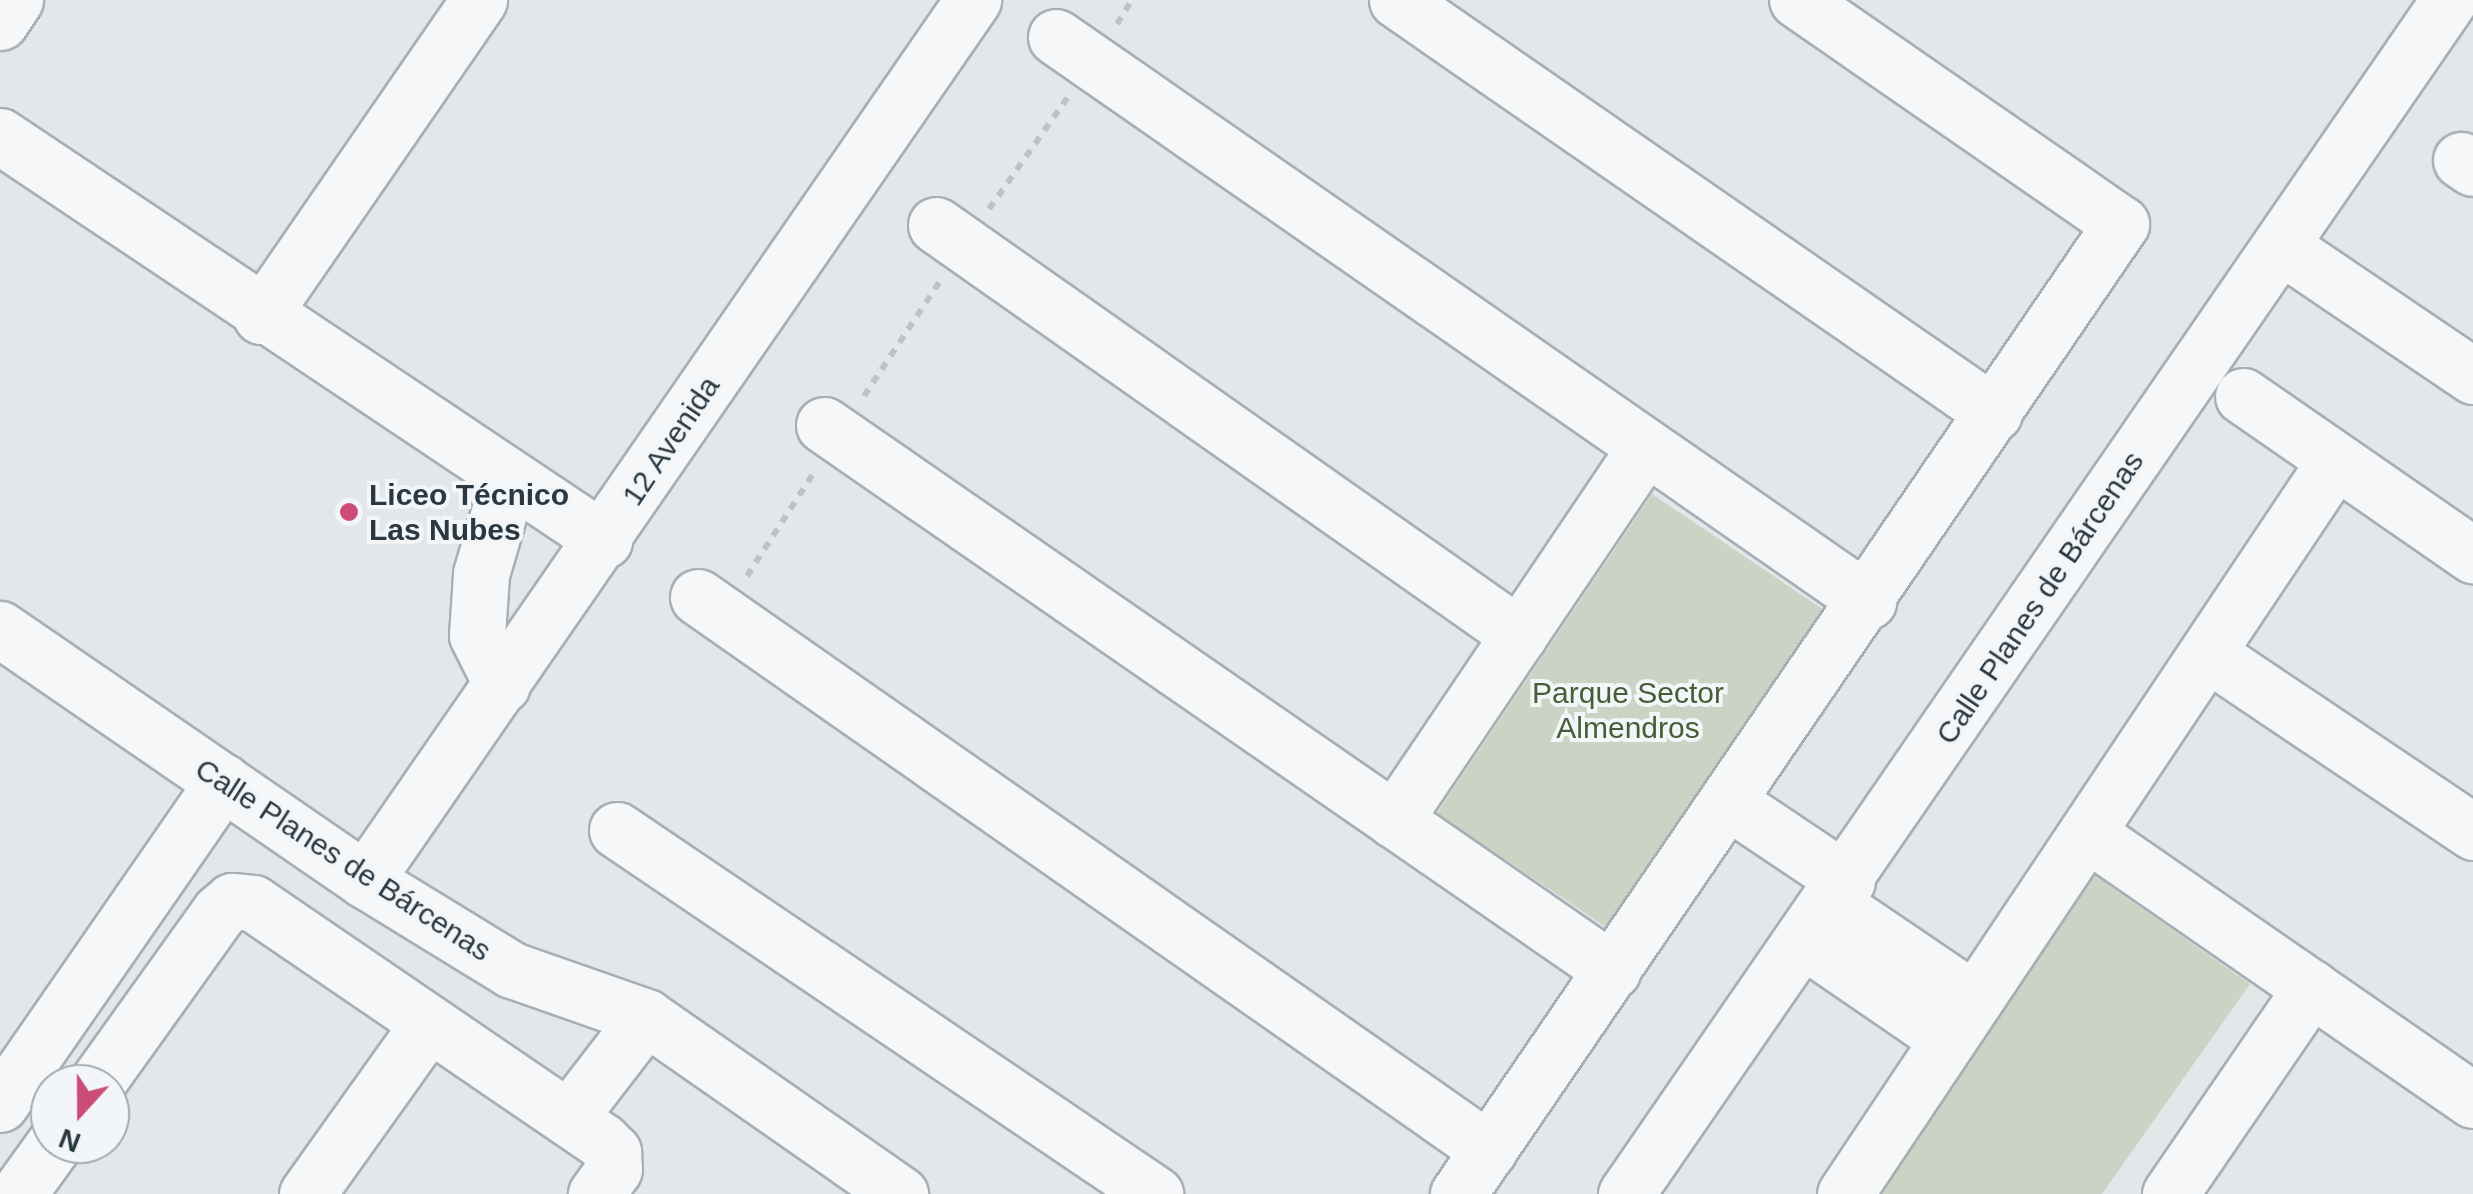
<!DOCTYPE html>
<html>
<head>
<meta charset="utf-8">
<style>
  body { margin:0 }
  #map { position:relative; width:2473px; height:1194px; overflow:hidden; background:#e3e7ea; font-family:Arial,sans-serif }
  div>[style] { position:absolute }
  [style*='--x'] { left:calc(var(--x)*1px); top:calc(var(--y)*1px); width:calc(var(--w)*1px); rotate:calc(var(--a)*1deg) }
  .green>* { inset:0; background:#cbd4c4; transform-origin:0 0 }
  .path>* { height:6px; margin-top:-3px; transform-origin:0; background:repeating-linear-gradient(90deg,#bcc2c6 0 8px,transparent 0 16px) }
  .roads { filter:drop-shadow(2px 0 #a8afb4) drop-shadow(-2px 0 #a8afb4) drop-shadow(0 2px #a8afb4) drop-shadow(0 -2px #a8afb4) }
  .minor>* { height:55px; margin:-27.5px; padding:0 27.5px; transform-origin:27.5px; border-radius:27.5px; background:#f5f7f9 }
  .dots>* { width:28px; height:28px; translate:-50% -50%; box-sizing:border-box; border:5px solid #f2f6f8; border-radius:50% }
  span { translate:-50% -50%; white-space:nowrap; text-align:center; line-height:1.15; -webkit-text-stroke:8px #f2f6f8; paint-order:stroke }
  .street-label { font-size:30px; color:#2b3842 }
  .poi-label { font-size:30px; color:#2b3842; font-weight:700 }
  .left { translate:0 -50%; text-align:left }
  .park-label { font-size:30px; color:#465e38 }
  .north { position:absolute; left:30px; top:1064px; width:100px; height:100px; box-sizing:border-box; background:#f2f6f8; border:2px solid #a2aaaf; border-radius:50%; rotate:201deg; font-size:28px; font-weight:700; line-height:40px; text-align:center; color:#2b3842 }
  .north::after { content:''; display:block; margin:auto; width:35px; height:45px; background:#cb4c76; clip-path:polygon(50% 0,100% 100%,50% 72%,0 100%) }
</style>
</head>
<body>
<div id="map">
  <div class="green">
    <i style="left:1652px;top:494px;width:206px;height:385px;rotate:34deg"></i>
    <i style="clip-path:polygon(2080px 865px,2250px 984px,2102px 1194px,1880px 1194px,1859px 1180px)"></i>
  </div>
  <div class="path">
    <i style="--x:1117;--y:24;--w:28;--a:-58"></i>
    <i style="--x:989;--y:209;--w:137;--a:-54.8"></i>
    <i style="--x:864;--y:396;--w:138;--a:-56.5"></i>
    <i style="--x:747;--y:576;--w:121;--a:-57.1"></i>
  </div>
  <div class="roads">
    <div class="minor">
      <i style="--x:1397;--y:0;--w:726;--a:34.68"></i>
      <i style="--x:0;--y:22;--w:27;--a:-56"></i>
      <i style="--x:1056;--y:37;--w:989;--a:34.78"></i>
      <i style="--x:0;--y:136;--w:727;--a:33.78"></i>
      <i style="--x:2461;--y:160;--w:14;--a:34"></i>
      <i style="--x:936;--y:225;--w:713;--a:35.12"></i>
      <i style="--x:2281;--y:246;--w:232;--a:34.1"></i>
      <i style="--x:261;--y:316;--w:384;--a:-55.4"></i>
      <i style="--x:2243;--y:396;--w:280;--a:34.7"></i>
      <i style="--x:824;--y:425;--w:959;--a:34.68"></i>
      <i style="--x:698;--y:597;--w:965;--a:34.96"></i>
      <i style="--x:0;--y:629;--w:443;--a:34.5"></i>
      <i style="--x:365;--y:880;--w:172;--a:31.5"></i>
      <i style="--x:512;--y:970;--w:142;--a:19.3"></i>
      <i style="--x:646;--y:1017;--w:310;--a:34.9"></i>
      <i style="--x:2207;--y:653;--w:321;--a:33.9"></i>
      <i style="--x:502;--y:685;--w:56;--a:-116.6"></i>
      <i style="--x:477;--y:635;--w:61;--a:-86.2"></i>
      <i style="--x:481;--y:574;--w:100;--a:-73.7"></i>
      <i style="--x:1729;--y:802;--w:142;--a:33.8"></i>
      <i style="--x:1394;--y:820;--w:450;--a:-56"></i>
      <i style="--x:617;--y:830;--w:650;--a:34.08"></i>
      <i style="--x:2087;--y:833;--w:469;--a:34.7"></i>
      <i style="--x:365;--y:880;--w:1070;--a:-55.36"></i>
      <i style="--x:1831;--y:903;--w:173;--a:34.1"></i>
      <i style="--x:1805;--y:941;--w:173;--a:34.4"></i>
      <i style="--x:96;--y:1084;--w:211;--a:-54.4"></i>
      <i style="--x:219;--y:912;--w:17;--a:-40"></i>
      <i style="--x:232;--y:901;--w:21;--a:5"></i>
      <i style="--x:253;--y:903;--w:422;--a:34.3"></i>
      <i style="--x:602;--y:1141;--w:16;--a:45"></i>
      <i style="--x:613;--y:1152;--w:17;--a:87"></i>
      <i style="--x:614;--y:1169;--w:31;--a:126"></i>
      <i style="--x:0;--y:1104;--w:392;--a:-55.3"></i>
      <i style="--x:569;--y:1117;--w:126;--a:-52.4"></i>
      <i style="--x:18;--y:1194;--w:62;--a:-54.2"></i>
      <i style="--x:307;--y:1194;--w:210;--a:-54.5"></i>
      <i style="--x:1458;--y:1194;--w:1175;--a:-55.65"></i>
      <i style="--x:2121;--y:224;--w:394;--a:-145.3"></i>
      <i style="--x:1626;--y:1194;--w:1450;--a:-55.42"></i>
      <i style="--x:1845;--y:1194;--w:882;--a:-56.24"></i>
      <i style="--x:2170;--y:1194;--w:250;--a:-55.6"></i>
    </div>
  </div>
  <div class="dots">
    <i style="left:349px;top:512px;background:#cb4c76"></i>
  </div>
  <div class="street-label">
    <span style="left:671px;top:441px;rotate:-56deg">12 Avenida</span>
    <span style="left:2040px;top:598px;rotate:-56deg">Calle Planes de Bárcenas</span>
    <span style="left:343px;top:860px;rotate:33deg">Calle Planes de Bárcenas</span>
  </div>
  <div class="poi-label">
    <span class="left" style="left:369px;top:512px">Liceo Técnico<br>Las Nubes</span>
  </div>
  <div class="park-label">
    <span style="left:1628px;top:710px">Parque Sector<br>Almendros</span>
  </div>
  <div class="north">N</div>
</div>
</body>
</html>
